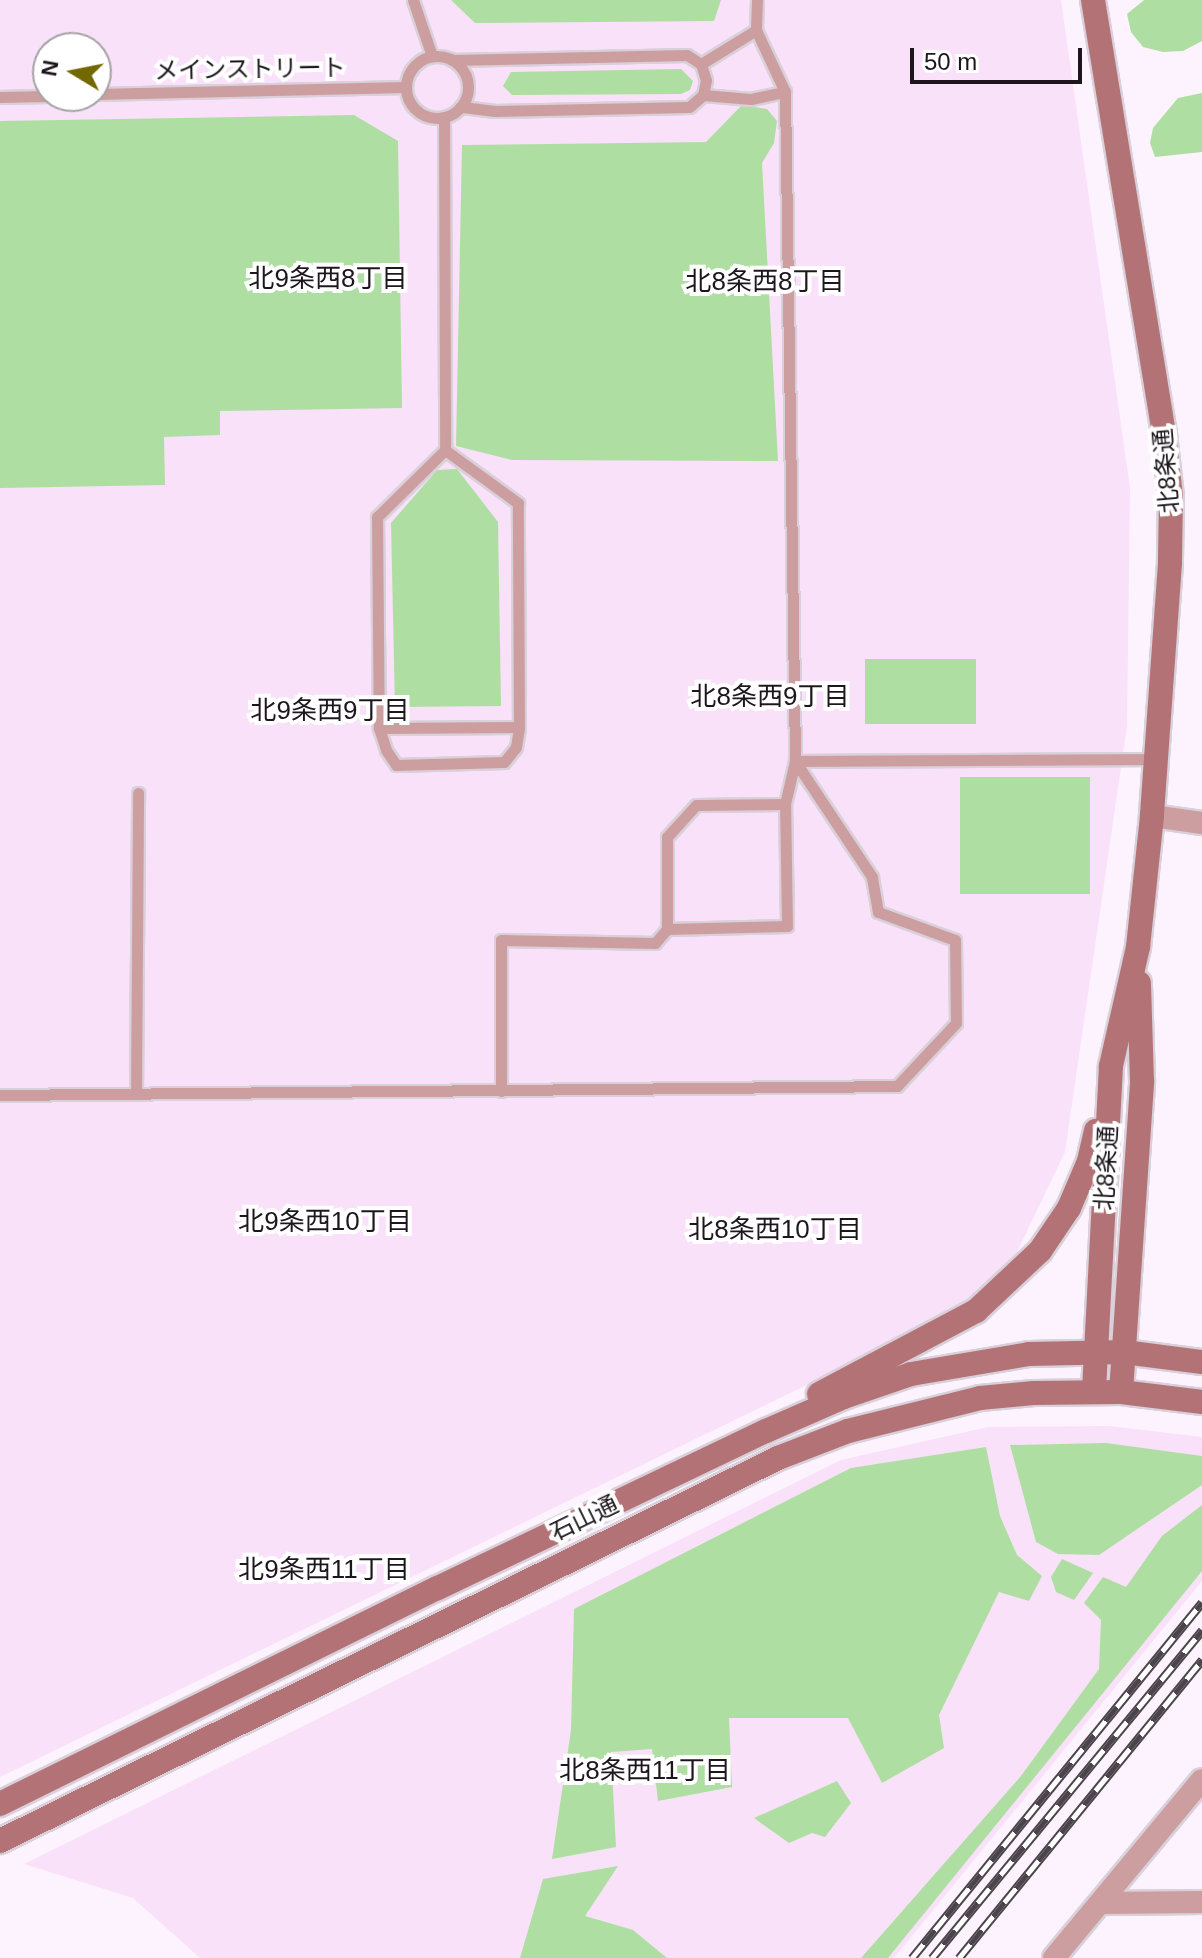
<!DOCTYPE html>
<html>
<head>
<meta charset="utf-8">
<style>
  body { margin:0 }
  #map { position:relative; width:1202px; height:1958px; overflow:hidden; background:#fdf3fe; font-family:Helvetica,"Noto Sans JP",sans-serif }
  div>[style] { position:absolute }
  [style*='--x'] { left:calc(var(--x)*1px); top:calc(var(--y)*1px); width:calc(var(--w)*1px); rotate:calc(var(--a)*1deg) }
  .built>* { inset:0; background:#f8e1f9 }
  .green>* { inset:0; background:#afdea2; transform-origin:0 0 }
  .roads { filter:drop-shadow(2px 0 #d9d0da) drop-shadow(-2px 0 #d9d0da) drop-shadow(0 2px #d9d0da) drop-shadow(0 -2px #d9d0da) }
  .lane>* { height:11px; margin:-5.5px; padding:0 5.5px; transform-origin:5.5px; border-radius:5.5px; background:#cc9ea0 }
  .lane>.ring { margin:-5.5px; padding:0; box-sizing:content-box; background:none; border:11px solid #cc9ea0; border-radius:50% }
  .street>* { height:22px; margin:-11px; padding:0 11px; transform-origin:11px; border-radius:11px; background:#cc9ea0 }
  .secondary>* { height:24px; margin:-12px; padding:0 12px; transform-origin:12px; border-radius:12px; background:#b37376 }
  .rail>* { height:9px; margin-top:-4.5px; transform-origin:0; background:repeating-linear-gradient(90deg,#fff 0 18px,#4b444b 0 36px); box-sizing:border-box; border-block:2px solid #4b444b }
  span { translate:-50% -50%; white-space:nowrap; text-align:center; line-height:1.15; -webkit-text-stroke:8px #fff; paint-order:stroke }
  .street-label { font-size:24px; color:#1d171d }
  .neighbourhood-label { font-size:26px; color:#1d171d }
  .north { position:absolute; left:32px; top:32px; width:80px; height:80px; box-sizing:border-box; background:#fff; border:2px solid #a5a2a5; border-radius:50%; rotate:280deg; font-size:22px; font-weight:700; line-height:32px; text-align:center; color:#1d171d }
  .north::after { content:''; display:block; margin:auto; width:28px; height:36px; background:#726800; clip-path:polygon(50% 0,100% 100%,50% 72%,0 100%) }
  .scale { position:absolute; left:910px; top:48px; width:172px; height:36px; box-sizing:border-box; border:4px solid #1d171d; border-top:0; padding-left:10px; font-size:24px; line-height:28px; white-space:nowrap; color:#1d171d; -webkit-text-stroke:6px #fff; paint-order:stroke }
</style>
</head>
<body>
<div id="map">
  <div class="built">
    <i style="clip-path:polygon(evenodd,0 0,1061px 0,1130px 488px,1127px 726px,1065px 1152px,1017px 1252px,957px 1312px,0 1777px,0 0,48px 48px,96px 48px,96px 96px,48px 96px,48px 48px)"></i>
    <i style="clip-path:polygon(1109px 1426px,1202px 1437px,1202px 1581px,894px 1958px,200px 1958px,133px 1898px,24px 1864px,841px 1460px,988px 1427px)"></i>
  </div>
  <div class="green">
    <i style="clip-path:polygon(451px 0,721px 0,714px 21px,475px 23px)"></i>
    <i style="clip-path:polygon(1144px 0,1202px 0,1202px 41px,1183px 51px,1163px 52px,1143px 47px,1131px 32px,1127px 14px)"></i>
    <i style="clip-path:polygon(681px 69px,693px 81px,690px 90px,681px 94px,512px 95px,503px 86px,511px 72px)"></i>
    <i style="clip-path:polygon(1202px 93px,1202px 152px,1155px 157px,1150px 143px,1153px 128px,1178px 98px)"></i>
    <i style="clip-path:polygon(742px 105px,767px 109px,777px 121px,774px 143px,762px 163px,778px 461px,512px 460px,456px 446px,462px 145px,706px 142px)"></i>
    <i style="clip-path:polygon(354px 115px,398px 141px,402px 408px,220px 411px,220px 435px,164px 437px,165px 485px,0 488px,0 121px)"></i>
    <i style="clip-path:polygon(457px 469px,498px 522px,501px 706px,395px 707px,391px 523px,437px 470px)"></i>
    <i style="left:865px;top:659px;width:111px;height:65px"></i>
    <i style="left:960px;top:777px;width:130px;height:117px"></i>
    <i style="clip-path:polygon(1106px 1443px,1202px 1456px,1202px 1485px,1099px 1555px,1058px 1554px,1036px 1542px,1010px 1445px)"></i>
    <i style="clip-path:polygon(986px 1447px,1000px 1516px,1017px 1555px,1042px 1576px,1029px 1601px,999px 1592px,939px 1715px,944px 1748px,882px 1783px,848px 1718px,729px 1718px,732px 1787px,658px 1801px,652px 1749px,611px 1752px,616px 1847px,552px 1859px,571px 1730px,574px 1609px,851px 1468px)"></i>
    <i style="clip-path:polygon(1202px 1505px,1202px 1571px,888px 1958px,861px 1958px,1021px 1776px,1099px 1669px,1101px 1620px,1084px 1603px,1103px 1577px,1126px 1587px,1162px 1536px)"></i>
    <i style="clip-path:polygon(1062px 1559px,1093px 1573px,1074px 1600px,1056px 1592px,1051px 1577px)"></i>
    <i style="clip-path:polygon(837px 1781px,851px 1803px,825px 1837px,812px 1833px,789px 1843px,754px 1818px)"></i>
    <i style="clip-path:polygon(618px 1866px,585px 1916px,633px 1930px,667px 1958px,520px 1958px,543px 1879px)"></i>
  </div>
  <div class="roads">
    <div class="lane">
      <i style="--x:413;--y:0;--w:59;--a:71.3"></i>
      <i style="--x:757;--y:0;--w:30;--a:92"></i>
      <i style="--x:756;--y:30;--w:68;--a:64.9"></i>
      <i style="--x:785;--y:92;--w:669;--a:89.14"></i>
      <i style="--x:795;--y:761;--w:361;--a:-0.3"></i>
      <i class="ring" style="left:406px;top:56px;width:51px;height:51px"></i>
      <i style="--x:452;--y:60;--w:235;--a:-1.2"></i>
      <i style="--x:687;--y:55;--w:17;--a:33"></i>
      <i style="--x:701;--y:64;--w:17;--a:73"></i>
      <i style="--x:706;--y:80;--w:15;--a:101"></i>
      <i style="--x:703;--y:95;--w:18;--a:139"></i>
      <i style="--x:689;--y:107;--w:194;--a:178.8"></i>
      <i style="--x:495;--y:111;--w:35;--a:-173"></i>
      <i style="--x:701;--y:64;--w:65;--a:-31.7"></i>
      <i style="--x:96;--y:94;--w:310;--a:-1.3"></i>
      <i style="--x:703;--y:95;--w:48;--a:4.8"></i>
      <i style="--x:751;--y:99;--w:35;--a:-12"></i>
      <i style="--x:0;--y:97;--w:48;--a:-1.2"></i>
      <i style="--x:444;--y:117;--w:333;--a:89.8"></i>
      <i style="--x:445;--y:450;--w:95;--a:135.4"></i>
      <i style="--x:377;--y:517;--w:211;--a:89.5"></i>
      <i style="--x:379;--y:728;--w:140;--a:-0.4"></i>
      <i style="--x:519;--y:727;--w:224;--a:-90.3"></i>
      <i style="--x:518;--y:503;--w:90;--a:-144"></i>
      <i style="--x:379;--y:728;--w:23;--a:72"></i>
      <i style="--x:386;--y:750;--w:18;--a:56"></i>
      <i style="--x:396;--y:765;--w:108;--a:-1.6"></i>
      <i style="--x:504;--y:762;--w:19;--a:-51"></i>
      <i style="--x:516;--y:747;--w:20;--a:-81"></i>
      <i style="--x:667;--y:929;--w:92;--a:-90"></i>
      <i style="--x:667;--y:837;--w:43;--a:-47.8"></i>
      <i style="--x:696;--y:805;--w:89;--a:-0.6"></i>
      <i style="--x:785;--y:804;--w:44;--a:-76.9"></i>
      <i style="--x:501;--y:1091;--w:151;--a:-90"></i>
      <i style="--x:501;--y:940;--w:154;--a:1.1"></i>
      <i style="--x:655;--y:943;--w:18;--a:-49"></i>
      <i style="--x:667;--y:929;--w:120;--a:-1.4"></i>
      <i style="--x:787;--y:926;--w:122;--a:-90.9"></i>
      <i style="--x:136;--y:1094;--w:301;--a:-89.6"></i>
      <i style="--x:0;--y:1095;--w:897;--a:-0.57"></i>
      <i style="--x:897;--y:1086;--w:86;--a:-46.9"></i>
      <i style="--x:956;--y:1023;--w:83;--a:-90.7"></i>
      <i style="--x:955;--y:940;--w:82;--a:-160"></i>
      <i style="--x:878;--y:912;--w:36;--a:-100"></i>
      <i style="--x:872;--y:877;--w:139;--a:-123.6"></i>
    </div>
    <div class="street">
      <i style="--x:1152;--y:816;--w:50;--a:8"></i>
      <i style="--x:1103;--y:1903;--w:99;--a:-0.6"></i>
      <i style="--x:1054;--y:1958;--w:231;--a:-50.3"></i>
    </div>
    <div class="secondary">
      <i style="--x:1093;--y:0;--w:440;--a:80.7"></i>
      <i style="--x:1164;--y:434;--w:62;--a:83.6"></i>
      <i style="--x:1171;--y:496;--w:67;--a:90.9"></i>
      <i style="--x:1170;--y:563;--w:254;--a:94.1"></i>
      <i style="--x:1152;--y:816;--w:132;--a:96.1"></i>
      <i style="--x:1138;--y:947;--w:122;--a:102.8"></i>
      <i style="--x:1111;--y:1066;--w:325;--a:93"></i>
      <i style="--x:1121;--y:1392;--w:312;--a:-86.1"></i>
      <i style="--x:1142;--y:1081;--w:98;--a:-91.8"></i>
      <i style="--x:819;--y:1394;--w:178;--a:-27.9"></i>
      <i style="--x:976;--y:1311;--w:88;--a:-43.2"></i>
      <i style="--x:1040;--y:1251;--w:52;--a:-56"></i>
      <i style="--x:1069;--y:1208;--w:51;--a:-66.9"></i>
      <i style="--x:1089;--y:1161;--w:31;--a:-77"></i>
      <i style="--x:0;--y:1804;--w:488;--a:-26.3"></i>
      <i style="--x:438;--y:1588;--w:364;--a:-25.6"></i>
      <i style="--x:766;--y:1431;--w:85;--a:-23.6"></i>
      <i style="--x:844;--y:1397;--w:71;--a:-18.9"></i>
      <i style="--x:911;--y:1374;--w:120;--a:-9.6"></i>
      <i style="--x:1029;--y:1354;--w:95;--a:-1.2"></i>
      <i style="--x:1124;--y:1352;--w:79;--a:7.3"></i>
      <i style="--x:0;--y:1841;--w:867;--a:-26.21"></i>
      <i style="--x:778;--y:1458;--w:75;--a:-21.1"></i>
      <i style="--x:848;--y:1431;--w:136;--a:-14"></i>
      <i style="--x:980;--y:1398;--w:54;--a:-5.3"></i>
      <i style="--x:1034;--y:1393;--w:87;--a:-0.7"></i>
      <i style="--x:1121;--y:1392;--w:82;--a:7"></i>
    </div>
  </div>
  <div class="rail">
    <i style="--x:912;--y:1958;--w:459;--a:-50.8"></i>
    <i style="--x:932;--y:1958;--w:425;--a:-50.5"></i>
    <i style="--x:959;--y:1958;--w:385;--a:-50.8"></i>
  </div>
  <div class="street-label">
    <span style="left:250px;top:69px;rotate:-1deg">メインストリート</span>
    <span style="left:1166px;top:471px;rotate:-95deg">北8条通</span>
    <span style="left:1106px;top:1168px;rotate:-87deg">北8条通</span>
    <span style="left:584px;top:1518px;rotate:-26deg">石山通</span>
  </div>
  <div class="neighbourhood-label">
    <span style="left:328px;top:279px">北9条西8丁目</span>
    <span style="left:765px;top:282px">北8条西8丁目</span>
    <span style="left:770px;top:697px">北8条西9丁目</span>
    <span style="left:330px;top:711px">北9条西9丁目</span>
    <span style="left:325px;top:1222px">北9条西10丁目</span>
    <span style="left:775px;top:1230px">北8条西10丁目</span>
    <span style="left:324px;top:1570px">北9条西11丁目</span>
    <span style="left:645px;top:1771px">北8条西11丁目</span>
  </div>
  <div class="north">N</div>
  <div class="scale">50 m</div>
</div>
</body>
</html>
